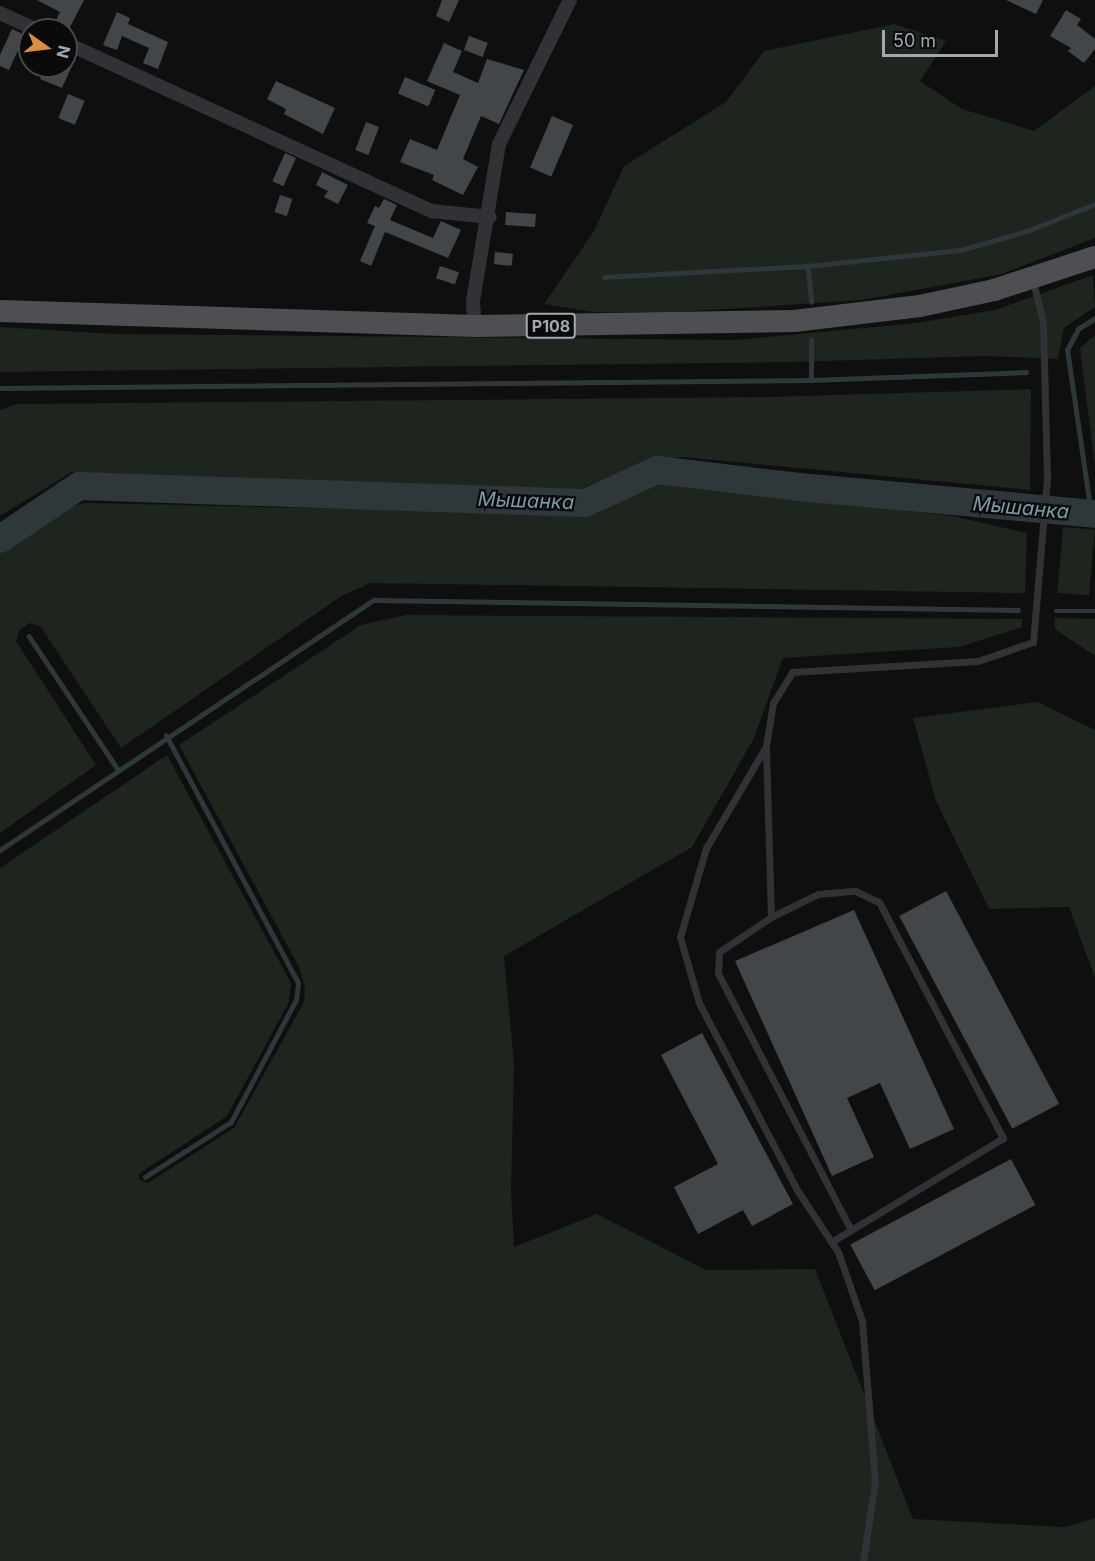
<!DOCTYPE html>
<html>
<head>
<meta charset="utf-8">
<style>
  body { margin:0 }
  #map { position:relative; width:1095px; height:1561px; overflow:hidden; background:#0f0f10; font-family:Inter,sans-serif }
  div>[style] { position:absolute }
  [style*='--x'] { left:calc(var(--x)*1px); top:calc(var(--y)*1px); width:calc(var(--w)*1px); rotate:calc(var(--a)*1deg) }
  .green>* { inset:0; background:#1e241e; transform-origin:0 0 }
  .stream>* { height:4.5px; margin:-2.25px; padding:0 2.25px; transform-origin:2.25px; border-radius:2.25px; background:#2e383b }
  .river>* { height:28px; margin:-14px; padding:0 14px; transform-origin:14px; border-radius:14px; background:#2e383b }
  .building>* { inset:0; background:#434648; transform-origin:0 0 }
  .lane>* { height:7px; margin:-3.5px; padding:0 3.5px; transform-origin:3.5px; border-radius:3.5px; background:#313235 }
  .street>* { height:14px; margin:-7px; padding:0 7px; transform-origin:7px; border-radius:7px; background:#313235 }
  .primary>* { height:22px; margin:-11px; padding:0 11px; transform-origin:11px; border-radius:11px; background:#4d4f53 }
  span { translate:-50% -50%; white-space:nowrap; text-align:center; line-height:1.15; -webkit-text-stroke:4.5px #0a0a0b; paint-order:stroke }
  .shield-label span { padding:2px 4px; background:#0a0a0b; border:2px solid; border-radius:4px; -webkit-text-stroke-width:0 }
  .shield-label { font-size:16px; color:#a2a8af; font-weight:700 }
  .water-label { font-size:20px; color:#7c9aa7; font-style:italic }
  .north { position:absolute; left:18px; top:18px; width:60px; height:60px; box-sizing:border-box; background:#0a0a0b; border:2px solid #47494d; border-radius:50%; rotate:104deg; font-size:16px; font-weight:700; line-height:24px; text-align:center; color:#a2a8af }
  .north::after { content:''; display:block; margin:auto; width:21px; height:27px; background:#db8e3d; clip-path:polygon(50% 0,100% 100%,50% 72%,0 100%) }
  .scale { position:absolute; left:882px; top:30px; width:116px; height:27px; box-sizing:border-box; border:3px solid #a2a8af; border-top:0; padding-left:8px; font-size:18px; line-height:21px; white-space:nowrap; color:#a2a8af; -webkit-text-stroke:4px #0a0a0b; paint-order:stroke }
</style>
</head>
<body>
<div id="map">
  <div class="green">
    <i style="clip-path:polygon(894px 24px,946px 41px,920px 81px,962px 109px,1034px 131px,1095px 86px,1095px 238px,1002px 274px,862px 300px,678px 312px,593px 312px,544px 304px,594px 231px,624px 166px,726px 102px,764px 51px)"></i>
    <i style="clip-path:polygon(1093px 275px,1095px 307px,1064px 328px,1058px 359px,985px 356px,794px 362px,0 372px,0 327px,115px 334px,735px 340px,916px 323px,995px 310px)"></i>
    <i style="clip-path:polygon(1095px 335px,1095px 466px,1080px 348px)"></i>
    <i style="clip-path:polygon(1031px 389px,1030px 490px,684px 457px,649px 460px,575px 491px,72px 472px,0 516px,0 410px,16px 404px,766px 397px)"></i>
    <i style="clip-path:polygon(666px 483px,952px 516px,1027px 533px,1025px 593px,371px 583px,343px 595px,121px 748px,40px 626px,29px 623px,20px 630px,16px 641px,96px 765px,0 833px,0 551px,64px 508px,86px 503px,584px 514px,645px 485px)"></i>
    <i style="left:1063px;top:527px;width:32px;height:66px;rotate:5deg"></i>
    <i style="clip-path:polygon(406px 615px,1022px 619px,1022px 627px,959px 647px,783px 658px,753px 740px,692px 847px,504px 956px,514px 1064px,511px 1190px,514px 1247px,597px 1214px,706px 1270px,815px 1269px,913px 1519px,1065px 1527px,1095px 1518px,1095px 1561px,0 1561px,0 868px,167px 755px,291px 983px,289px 1002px,227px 1116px,140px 1173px,138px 1179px,148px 1183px,234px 1128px,304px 1002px,305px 988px,299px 967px,179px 745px,361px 625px)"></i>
    <i style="clip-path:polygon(1055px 618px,1095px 619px,1095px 656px,1055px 629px)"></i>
    <i style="clip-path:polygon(1038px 702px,1095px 730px,1095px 978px,1069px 907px,989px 909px,936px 801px,913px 718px)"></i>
  </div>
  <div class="stream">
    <i style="--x:808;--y:266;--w:36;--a:84"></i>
    <i style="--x:604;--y:277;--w:204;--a:-3.1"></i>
    <i style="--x:808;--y:266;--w:154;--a:-6"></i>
    <i style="--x:961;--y:250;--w:69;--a:-16.1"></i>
    <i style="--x:1027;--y:231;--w:73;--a:-21.7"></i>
    <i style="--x:811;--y:380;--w:40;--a:-90"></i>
    <i style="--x:0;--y:388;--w:811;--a:-0.57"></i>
    <i style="--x:811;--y:380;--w:215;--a:-2.1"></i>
    <i style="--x:1091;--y:514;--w:166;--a:-98.3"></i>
    <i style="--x:1067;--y:350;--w:24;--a:-62"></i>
    <i style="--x:1078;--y:329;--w:20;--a:-33"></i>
    <i style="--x:1056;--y:611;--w:39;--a:0"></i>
    <i style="--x:29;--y:636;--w:159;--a:56.3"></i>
    <i style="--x:0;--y:850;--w:450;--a:-33.8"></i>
    <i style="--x:374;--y:600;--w:644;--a:0.89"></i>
    <i style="--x:145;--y:1177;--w:102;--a:-32.6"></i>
    <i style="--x:231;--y:1122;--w:138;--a:-62"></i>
    <i style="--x:296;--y:1000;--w:17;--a:-83"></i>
    <i style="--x:298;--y:983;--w:280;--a:-118.1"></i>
  </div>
  <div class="river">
    <i style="--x:0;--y:539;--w:95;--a:-33.9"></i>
    <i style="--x:79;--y:486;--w:506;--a:1.92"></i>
    <i style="--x:585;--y:503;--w:79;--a:-24.6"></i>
    <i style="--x:657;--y:470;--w:143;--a:6.8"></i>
    <i style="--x:799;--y:487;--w:297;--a:5.2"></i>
  </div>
  <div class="building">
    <i style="clip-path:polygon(37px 0,84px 0,68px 31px,54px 24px,60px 12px)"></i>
    <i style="clip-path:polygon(442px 0,459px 0,449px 22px,436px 16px)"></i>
    <i style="clip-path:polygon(1006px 0,1043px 0,1036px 14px)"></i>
    <i style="clip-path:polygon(1066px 10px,1081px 19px,1077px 25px,1095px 39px,1095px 49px,1084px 63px,1068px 51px,1071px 48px,1050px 36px)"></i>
    <i style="clip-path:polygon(117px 12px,130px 18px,128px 24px,168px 42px,158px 69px,143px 63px,149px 48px,122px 36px,117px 50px,103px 45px)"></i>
    <i style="clip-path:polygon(12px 29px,25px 35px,9px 70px,0 66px,0 55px)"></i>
    <i style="left:469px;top:36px;width:20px;height:15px;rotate:20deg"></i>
    <i style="clip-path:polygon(444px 43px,462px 51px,453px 72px,478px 83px,487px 59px,524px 70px,499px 124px,481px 116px,463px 159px,478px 167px,463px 195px,432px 180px,434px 175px,400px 162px,410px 139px,437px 150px,460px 95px,427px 81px)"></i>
    <i style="clip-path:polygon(45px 66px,72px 66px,62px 88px,40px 79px)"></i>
    <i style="left:405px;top:77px;width:33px;height:18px;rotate:23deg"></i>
    <i style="clip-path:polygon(276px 81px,335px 108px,323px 134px,284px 114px,286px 109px,267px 99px)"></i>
    <i style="left:68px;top:94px;width:18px;height:26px;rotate:22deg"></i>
    <i style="left:552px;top:116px;width:23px;height:56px;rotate:23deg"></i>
    <i style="left:366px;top:122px;width:14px;height:30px;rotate:21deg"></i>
    <i style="left:285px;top:153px;width:12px;height:31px;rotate:24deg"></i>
    <i style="clip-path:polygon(322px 172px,348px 185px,338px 204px,324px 197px,328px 191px,316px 185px)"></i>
    <i style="left:280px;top:195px;width:13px;height:18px;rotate:18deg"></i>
    <i style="clip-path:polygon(384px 199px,397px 205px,390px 220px,433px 238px,441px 221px,461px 230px,448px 258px,385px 232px,371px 266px,360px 261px,375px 226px,367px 223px,375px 206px,379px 208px)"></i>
    <i style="left:506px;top:212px;width:30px;height:13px;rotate:4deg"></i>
    <i style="left:495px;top:252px;width:18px;height:12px;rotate:6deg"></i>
    <i style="left:440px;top:266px;width:20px;height:13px;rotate:18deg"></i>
    <i style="left:946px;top:891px;width:241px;height:53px;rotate:62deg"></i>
    <i style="clip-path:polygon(854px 910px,954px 1129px,910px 1149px,880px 1083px,847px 1098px,874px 1157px,832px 1176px,735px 961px)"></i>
    <i style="clip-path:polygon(702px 1033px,793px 1204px,752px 1226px,743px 1210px,698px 1234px,674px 1187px,718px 1164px,661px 1055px)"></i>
    <i style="left:1011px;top:1159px;width:52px;height:182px;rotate:62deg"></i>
  </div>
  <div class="lane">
    <i style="--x:765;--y:748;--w:116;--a:120.5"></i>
    <i style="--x:706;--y:848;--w:93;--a:106.3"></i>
    <i style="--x:680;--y:937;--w:69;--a:73.9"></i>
    <i style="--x:699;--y:1003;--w:211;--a:62.3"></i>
    <i style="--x:797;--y:1190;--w:74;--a:56.5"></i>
    <i style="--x:838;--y:1252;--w:73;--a:70.8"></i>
    <i style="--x:862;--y:1321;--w:161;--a:85.4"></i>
    <i style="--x:875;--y:1481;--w:81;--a:98.5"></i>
    <i style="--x:771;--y:917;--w:52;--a:-26.1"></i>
    <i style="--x:818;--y:894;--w:37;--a:-5"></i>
    <i style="--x:855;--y:891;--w:26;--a:25"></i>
    <i style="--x:879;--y:902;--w:267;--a:62.3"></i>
    <i style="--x:1003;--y:1138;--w:178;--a:148.8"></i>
    <i style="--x:831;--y:1242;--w:23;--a:-31"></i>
    <i style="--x:851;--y:1230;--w:289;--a:-117.4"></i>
    <i style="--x:718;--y:973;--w:21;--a:-87"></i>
    <i style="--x:719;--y:952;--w:63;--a:-33.9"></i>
    <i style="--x:771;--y:917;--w:171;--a:-91.7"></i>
    <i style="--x:766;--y:746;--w:44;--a:-80.8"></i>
    <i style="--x:773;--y:703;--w:36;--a:-58"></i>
    <i style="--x:792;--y:672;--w:186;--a:-3.4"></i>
    <i style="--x:978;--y:661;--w:58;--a:-19.1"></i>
    <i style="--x:1033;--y:642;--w:165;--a:-85.1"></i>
    <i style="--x:1047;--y:478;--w:155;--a:-91.5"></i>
    <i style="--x:1043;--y:323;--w:43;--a:-103.4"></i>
  </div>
  <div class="street">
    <i style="--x:0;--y:13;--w:41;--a:24.7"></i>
    <i style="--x:66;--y:43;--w:403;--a:24.7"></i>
    <i style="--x:432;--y:211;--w:58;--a:5.9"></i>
    <i style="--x:475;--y:326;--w:25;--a:-95"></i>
    <i style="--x:473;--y:301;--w:159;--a:-80.6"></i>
    <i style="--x:499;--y:144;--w:161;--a:-63.8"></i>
  </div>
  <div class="primary">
    <i style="--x:0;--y:311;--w:475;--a:1.8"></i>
    <i style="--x:475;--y:326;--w:319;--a:-0.9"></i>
    <i style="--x:794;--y:321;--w:127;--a:-6.8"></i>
    <i style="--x:920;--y:306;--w:76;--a:-12.2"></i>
    <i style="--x:994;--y:290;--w:106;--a:-18.1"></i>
  </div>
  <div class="shield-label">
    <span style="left:551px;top:326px">Р108</span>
  </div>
  <div class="water-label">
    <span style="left:526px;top:501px;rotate:2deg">Мышанка</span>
    <span style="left:1021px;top:508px;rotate:5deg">Мышанка</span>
  </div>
  <div class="north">N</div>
  <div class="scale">50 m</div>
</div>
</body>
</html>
